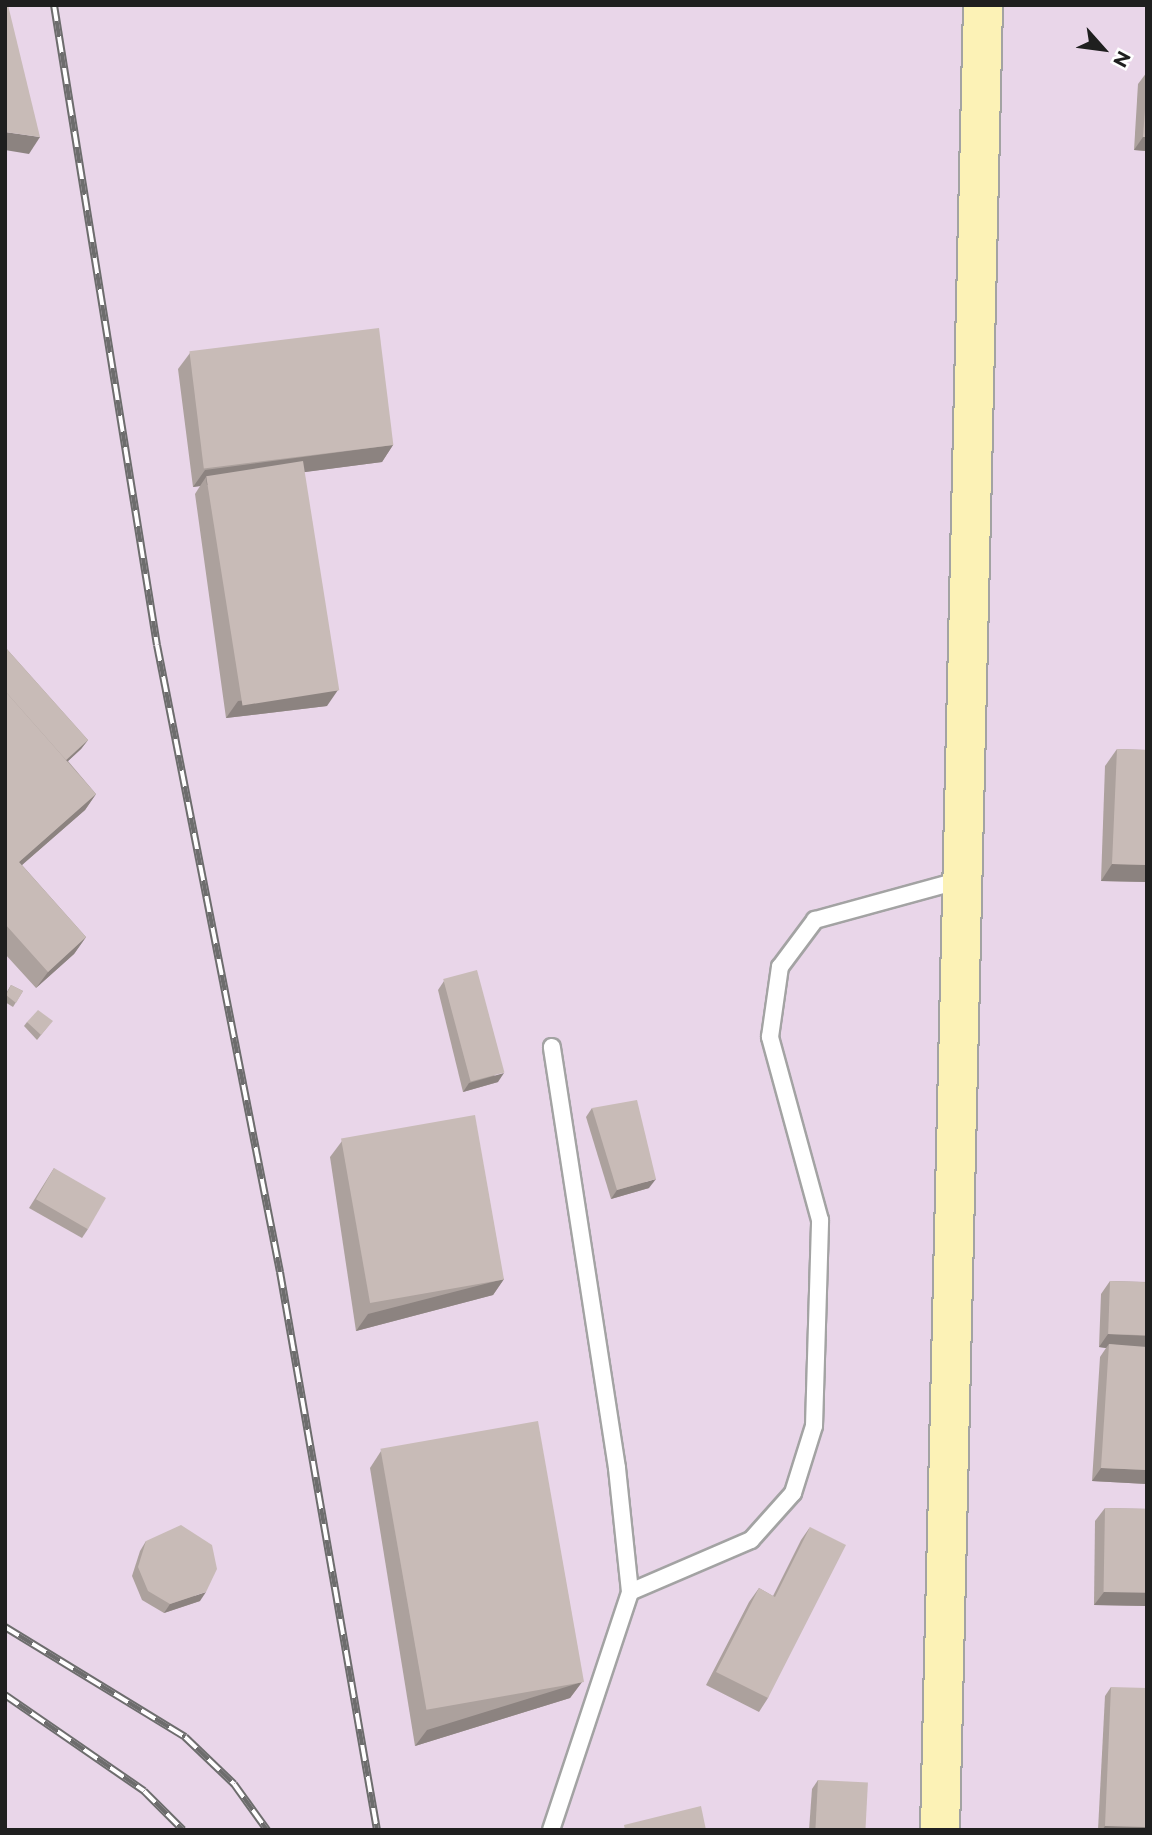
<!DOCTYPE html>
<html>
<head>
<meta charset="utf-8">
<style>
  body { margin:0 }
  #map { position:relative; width:1152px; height:1835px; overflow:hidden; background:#f0eae4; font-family:Montserrat,sans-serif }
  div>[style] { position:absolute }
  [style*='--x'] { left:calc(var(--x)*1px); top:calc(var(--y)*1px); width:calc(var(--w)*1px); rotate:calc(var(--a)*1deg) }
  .industrial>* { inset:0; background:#e9d6e9; transform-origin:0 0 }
  .roads { filter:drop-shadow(2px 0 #a3a3a3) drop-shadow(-2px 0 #a3a3a3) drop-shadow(0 2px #a3a3a3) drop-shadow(0 -2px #a3a3a3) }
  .lane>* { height:16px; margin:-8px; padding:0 8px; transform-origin:8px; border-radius:8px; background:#fff }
  .secondary>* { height:38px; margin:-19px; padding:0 19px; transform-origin:19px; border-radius:19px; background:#fcf2b6 }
  .rail>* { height:8px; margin-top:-4px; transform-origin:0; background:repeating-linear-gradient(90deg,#fff 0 16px,#6d6d6d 0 32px); box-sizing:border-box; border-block:2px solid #6d6d6d }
  .wall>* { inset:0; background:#aca19d }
  .shaded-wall>* { inset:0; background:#8c8380 }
  .building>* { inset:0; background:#c8bbb7; transform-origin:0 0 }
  span { translate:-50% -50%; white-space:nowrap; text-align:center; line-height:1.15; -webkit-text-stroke:7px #fff; paint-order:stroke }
  .frame { position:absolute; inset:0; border:7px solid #1f1f1f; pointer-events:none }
  .north { position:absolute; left:1068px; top:14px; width:70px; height:70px; -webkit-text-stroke:5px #fff; paint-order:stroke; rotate:118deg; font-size:19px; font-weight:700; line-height:28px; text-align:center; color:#1f1f1f }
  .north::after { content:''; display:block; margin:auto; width:24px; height:32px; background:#1f1f1f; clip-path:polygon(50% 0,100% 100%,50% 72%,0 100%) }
</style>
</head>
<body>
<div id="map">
  <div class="industrial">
    <i style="left:5px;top:5px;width:1142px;height:1825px"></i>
  </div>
  <div class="roads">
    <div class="lane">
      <i style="--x:630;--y:1592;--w:132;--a:-23.3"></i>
      <i style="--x:751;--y:1540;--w:63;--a:-48.2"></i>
      <i style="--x:793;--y:1493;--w:70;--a:-72.6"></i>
      <i style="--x:814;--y:1426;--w:206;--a:-88.3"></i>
      <i style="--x:820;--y:1220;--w:190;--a:-105.3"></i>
      <i style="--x:770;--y:1037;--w:71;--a:-81.9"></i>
      <i style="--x:780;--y:967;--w:59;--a:-53.3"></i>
      <i style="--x:815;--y:920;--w:151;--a:-15.3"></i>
      <i style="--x:551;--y:1830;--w:251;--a:-71.6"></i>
      <i style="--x:630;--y:1592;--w:125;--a:-96"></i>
      <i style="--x:617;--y:1468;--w:426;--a:-98.8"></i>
    </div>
    <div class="secondary">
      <i style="--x:940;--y:1830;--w:1826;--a:-88.65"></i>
    </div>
  </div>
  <div class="rail">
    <i style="--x:54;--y:5;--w:648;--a:80.86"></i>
    <i style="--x:157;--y:645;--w:639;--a:78.9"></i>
    <i style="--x:280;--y:1272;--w:566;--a:80.14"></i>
    <i style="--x:5;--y:1627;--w:211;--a:31.4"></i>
    <i style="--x:185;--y:1737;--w:68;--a:43.8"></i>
    <i style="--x:234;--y:1784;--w:57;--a:54.3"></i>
    <i style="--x:5;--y:1695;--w:169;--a:34.6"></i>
    <i style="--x:144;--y:1791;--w:55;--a:45"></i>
  </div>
  <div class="wall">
    <i style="clip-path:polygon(1147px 72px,1147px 151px,1134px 150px,1138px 84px)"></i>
    <i style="clip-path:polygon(190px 353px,393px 445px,382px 462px,304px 472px,327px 706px,226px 718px,195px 494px,200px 486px,193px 487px,178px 369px)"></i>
    <i style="clip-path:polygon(5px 647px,88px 740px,81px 749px,68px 761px,96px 794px,85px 810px,22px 865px,86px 937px,74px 954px,36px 988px,5px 954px)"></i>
    <i style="clip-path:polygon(1117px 749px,1147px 750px,1147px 882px,1101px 881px,1105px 766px)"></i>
    <i style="clip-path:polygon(444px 981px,498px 1082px,463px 1092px,438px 990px)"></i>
    <i style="clip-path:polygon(11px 985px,23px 991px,13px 1007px,5px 1002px,5px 995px)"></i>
    <i style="clip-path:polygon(27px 1022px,49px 1025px,37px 1040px,24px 1026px)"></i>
    <i style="clip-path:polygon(592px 1108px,649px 1188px,611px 1199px,586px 1117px)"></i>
    <i style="clip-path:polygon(342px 1141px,504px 1279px,493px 1295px,356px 1331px,330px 1157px)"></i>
    <i style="clip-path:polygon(54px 1168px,88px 1229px,82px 1238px,29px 1208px)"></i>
    <i style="clip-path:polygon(1110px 1281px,1147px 1282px,1147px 1484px,1092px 1481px,1100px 1357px,1106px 1348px,1099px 1347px,1101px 1294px)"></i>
    <i style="clip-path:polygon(381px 1451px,582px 1682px,570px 1698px,415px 1746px,370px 1468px)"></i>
    <i style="clip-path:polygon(1105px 1508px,1147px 1509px,1147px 1606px,1094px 1605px,1095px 1521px)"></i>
    <i style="clip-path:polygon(810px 1527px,768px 1698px,759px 1712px,706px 1685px,749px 1602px,759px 1588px,773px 1596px,801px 1540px)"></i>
    <i style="clip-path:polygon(146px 1541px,200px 1601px,164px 1613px,142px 1600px,132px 1576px,140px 1551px)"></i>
    <i style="clip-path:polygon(1111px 1687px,1147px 1830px,1098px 1830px,1105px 1696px)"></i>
    <i style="clip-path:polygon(818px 1780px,865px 1830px,809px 1830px,812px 1789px)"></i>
  </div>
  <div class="shaded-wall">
    <i style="clip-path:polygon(5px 132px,40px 137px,29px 154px,5px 150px)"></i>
    <i style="clip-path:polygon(1143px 137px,1147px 137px,1147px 151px,1134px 150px)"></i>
    <i style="clip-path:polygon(393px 445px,382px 462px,207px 485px,206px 477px,200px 486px,193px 487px,205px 470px)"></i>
    <i style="clip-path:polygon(338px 690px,327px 706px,226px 718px,238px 701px)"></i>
    <i style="clip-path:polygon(88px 740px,81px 749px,53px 775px,60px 766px)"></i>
    <i style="clip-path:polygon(96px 794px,85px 810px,7px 878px,19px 862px)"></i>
    <i style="clip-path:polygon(1112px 864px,1147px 865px,1147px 882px,1101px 881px)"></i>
    <i style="clip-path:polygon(86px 937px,74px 954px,36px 988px,48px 972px)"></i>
    <i style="clip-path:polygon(504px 1073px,498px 1082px,463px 1092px,469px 1083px)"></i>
    <i style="clip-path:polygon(656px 1179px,649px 1188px,611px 1199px,617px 1190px)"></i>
    <i style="clip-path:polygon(504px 1279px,493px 1295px,356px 1331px,368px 1314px)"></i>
    <i style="clip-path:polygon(1108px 1334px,1147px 1336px,1147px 1349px,1109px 1344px,1106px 1348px,1099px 1347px)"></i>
    <i style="clip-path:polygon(1101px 1468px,1147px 1470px,1147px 1484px,1092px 1481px)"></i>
    <i style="clip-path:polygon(206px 1592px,200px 1601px,164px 1613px,170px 1604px)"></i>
    <i style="clip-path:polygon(1104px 1592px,1147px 1592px,1147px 1606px,1094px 1605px)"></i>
    <i style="clip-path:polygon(582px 1682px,570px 1698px,415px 1746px,427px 1730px)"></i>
    <i style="clip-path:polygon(1105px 1826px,1147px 1827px,1147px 1830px,1102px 1830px)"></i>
  </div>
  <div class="building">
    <i style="clip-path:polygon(5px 5px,8px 5px,40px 137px,5px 132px)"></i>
    <i style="clip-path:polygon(1147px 82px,1147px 137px,1143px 137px)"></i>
    <i style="left:379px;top:328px;width:118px;height:191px;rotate:83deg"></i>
    <i style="left:303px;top:461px;width:232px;height:98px;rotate:81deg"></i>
    <i style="clip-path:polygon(5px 647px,88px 740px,66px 760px,5px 691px)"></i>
    <i style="clip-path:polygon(5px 691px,96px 794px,19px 862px,86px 937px,48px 972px,5px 924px)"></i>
    <i style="clip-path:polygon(1117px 749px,1147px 750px,1147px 865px,1112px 864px)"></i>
    <i style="left:477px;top:970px;width:106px;height:35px;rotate:75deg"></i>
    <i style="clip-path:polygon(11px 985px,23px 991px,16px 1003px,6px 995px)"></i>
    <i style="clip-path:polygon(38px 1010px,53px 1021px,41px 1035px,27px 1022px)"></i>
    <i style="clip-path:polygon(637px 1100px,656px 1179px,617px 1190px,592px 1108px)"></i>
    <i style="left:475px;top:1115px;width:167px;height:136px;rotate:80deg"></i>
    <i style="left:54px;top:1168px;width:60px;height:36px;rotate:30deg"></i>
    <i style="left:1110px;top:1281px;width:37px;height:53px;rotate:2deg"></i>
    <i style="clip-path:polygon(1109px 1344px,1147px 1347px,1147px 1470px,1101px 1468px)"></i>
    <i style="left:538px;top:1421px;width:265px;height:160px;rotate:80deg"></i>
    <i style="left:1105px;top:1508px;width:42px;height:84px;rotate:1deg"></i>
    <i style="clip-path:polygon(181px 1525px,212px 1545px,217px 1569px,206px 1592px,170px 1604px,148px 1591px,138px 1567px,146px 1541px)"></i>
    <i style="clip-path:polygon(810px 1527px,846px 1545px,768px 1698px,716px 1672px,759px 1588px,775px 1597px)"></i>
    <i style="clip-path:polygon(1111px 1687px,1147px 1688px,1147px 1827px,1105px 1826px)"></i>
    <i style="left:818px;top:1780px;width:50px;height:50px;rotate:3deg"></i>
    <i style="clip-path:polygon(701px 1806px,706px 1830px,625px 1830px,624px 1825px)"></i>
  </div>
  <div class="frame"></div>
  <div class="north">N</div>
</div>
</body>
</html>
